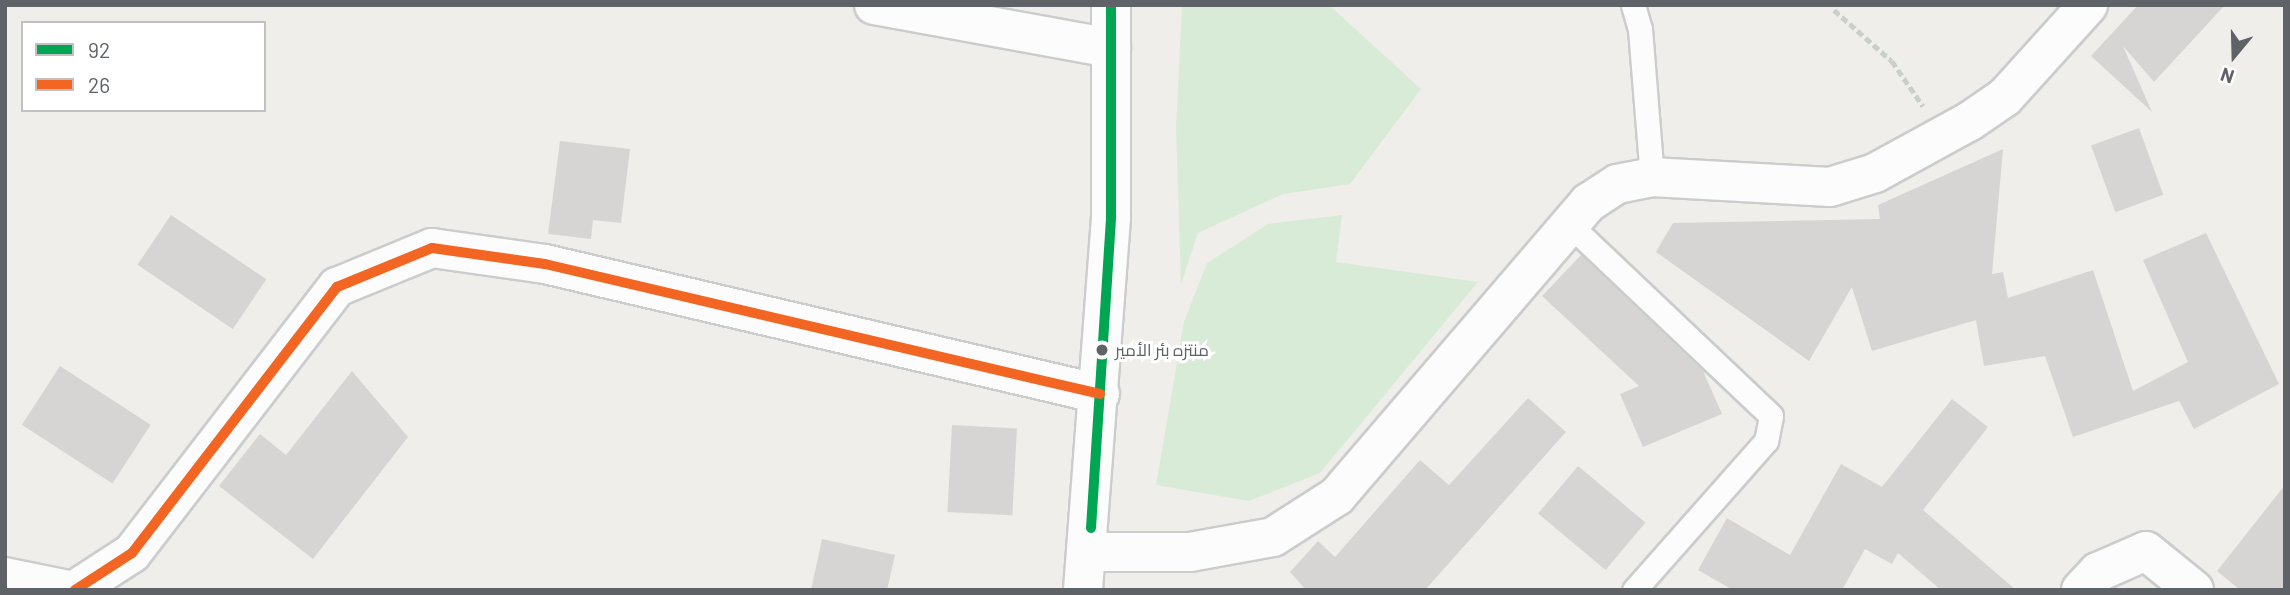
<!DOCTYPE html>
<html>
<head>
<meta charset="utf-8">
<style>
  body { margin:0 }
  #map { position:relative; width:2290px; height:595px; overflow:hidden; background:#efeeea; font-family:Barlow,Cairo,sans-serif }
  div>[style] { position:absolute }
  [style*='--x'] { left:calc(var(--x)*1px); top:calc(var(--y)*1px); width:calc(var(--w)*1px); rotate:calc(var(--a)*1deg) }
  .green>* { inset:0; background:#d8ebd6 }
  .building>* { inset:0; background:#d6d5d3; transform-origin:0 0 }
  .path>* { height:4.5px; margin-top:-2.25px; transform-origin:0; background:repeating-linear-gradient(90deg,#cacfcc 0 7px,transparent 0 10.5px) }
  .roads { filter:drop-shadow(2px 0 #cbcccc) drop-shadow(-2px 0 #cbcccc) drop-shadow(0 2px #cbcccc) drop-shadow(0 -2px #cbcccc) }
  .lane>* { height:23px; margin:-11.5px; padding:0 11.5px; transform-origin:11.5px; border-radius:11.5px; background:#fdfcfc }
  .street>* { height:38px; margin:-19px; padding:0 19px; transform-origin:19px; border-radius:19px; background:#fdfcfc }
  .bus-1>* { height:10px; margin:-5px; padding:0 5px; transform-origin:5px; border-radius:5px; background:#00a651 }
  .bus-2>* { height:10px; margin:-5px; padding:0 5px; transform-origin:5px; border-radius:5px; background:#f26522 }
  .dots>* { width:19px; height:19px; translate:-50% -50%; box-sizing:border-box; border:4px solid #fff; border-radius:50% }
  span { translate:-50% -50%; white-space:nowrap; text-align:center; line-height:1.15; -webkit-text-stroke:6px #fff; paint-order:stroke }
  .bus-label { font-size:17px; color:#5f6368 }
  .left { translate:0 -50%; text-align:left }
  .frame { position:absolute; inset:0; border:7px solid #5f6368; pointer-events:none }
  .legend { position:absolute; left:21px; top:21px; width:245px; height:91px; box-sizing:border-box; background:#fff; border:2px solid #bfc1c3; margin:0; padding:9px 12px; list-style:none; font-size:21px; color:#5f6368 }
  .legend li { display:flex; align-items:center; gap:14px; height:35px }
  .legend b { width:35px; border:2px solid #bfc1c3 }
  .north { position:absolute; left:2199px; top:21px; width:70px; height:70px; -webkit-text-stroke:5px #fff; paint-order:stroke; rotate:199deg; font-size:19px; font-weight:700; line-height:28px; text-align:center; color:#5f6368 }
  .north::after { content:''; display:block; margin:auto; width:24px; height:32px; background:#5f6368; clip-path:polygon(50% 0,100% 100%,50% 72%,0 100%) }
</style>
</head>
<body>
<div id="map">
  <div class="green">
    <i style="clip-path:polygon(1182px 5px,1329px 5px,1421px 89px,1350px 184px,1283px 194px,1198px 233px,1181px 284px,1176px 128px)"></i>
    <i style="clip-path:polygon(1342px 215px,1336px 262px,1478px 282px,1320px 473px,1249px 501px,1156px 485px,1184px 322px,1207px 263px,1268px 224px)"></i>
  </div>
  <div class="building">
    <i style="clip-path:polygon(2138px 5px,2225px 5px,2154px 82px,2123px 46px,2152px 112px,2091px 56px)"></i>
    <i style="left:2139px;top:128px;width:71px;height:51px;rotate:70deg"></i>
    <i style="clip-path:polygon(560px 141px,630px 149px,621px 223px,593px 220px,591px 239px,548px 234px)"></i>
    <i style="clip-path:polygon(2003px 149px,1992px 274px,2003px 272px,2008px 298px,2093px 270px,2133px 391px,2188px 362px,2143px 260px,2206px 233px,2279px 384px,2194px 429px,2179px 401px,2073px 437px,2045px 356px,1984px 366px,1976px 320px,1872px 351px,1852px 287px,1809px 361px,1656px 252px,1673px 223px,1880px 219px,1878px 205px)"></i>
    <i style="left:171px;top:215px;width:115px;height:60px;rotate:34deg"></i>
    <i style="clip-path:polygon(1581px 255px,1703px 371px,1722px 414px,1643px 447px,1620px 394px,1639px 386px,1542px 296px)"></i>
    <i style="left:60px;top:366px;width:108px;height:70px;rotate:33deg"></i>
    <i style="clip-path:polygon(352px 371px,408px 437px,313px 559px,219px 486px,260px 434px,286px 455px)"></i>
    <i style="clip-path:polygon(1528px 398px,1566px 432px,1425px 590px,1306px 590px,1290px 572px,1318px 541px,1335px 557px,1420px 460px,1449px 485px)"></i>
    <i style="clip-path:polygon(1952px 399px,1988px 427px,1923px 510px,2016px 590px,1941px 590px,1898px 553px,1892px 564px,1865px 549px,1842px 590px,1733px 590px,1698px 570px,1727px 518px,1790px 555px,1841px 464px,1882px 487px)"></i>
    <i style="left:952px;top:425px;width:65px;height:87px;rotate:3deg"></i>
    <i style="left:1578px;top:466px;width:88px;height:62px;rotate:40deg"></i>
    <i style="clip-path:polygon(2285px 485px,2285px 590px,2240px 590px,2217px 571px)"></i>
    <i style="clip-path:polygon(822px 539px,895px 555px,887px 590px,811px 590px)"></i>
  </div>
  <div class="path">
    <i style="--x:1834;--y:10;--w:77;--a:41.3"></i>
    <i style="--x:1892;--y:61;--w:55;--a:55.4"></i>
  </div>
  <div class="roads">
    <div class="lane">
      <i style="--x:1633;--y:5;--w:25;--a:74"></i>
      <i style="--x:1640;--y:29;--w:148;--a:85.4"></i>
      <i style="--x:1570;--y:225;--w:277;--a:43.5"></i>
      <i style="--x:1771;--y:416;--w:25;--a:101"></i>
      <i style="--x:1766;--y:441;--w:199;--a:131.5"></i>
    </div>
    <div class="street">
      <i style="--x:874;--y:5;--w:241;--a:10.3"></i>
      <i style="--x:1089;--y:552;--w:101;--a:0"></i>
      <i style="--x:1190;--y:552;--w:84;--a:-10.2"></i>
      <i style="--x:1273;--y:537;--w:76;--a:-32.6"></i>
      <i style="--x:1337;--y:496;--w:386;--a:-49.4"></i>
      <i style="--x:1588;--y:203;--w:35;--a:-33"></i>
      <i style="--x:1617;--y:184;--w:36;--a:-11"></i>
      <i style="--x:1652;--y:177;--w:178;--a:3.2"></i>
      <i style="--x:1830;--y:187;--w:47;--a:-17.3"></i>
      <i style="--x:1875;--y:173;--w:108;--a:-28.7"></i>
      <i style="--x:1970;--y:121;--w:42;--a:-34.4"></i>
      <i style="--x:2005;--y:97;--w:124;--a:-47.9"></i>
      <i style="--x:5;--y:577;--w:64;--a:11.7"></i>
      <i style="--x:75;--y:590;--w:68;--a:-33"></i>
      <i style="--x:132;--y:553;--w:336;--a:-52.4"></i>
      <i style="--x:337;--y:287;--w:103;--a:-22.3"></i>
      <i style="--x:432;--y:248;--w:114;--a:8.1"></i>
      <i style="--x:545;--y:264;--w:570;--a:13.18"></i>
      <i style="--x:1083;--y:590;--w:375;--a:-85.7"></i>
      <i style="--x:1111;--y:216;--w:211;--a:-90"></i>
      <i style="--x:2081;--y:590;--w:25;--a:-47"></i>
      <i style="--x:2098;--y:572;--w:52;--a:-23.6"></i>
      <i style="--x:2146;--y:551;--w:62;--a:39.1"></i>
    </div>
  </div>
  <div class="bus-1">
    <i style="--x:1091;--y:528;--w:313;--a:-86.3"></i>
    <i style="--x:1111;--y:216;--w:211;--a:-90"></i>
  </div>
  <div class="bus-2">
    <i style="--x:75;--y:590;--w:68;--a:-33"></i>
    <i style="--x:132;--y:553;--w:336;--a:-52.4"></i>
    <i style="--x:337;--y:287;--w:103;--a:-22.3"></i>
    <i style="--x:432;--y:248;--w:114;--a:8.1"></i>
    <i style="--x:545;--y:264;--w:570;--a:13.18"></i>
  </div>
  <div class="dots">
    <i style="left:1102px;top:350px;background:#5f6368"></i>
  </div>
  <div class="bus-label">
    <span class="left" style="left:1115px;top:350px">منتزه بئر الأمير</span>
  </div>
  <div class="frame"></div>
  <ul class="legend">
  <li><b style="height:9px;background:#00a651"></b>92</li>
  <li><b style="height:9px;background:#f26522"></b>26</li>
  </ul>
  <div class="north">N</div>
</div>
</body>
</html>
